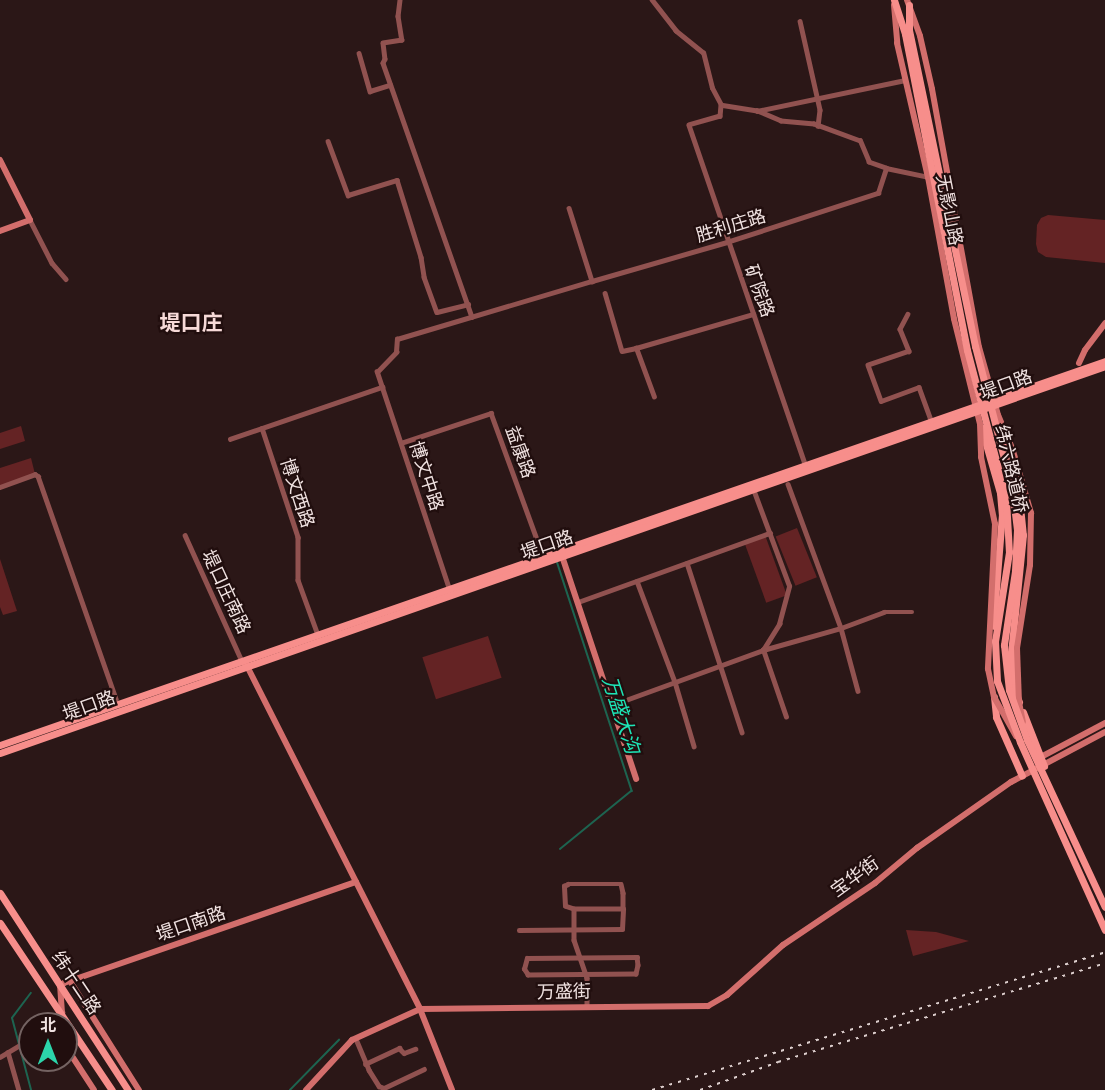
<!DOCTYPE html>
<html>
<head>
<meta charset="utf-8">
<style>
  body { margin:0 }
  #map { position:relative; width:1105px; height:1090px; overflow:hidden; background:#2b1717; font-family:Poppins,"Noto Sans SC",sans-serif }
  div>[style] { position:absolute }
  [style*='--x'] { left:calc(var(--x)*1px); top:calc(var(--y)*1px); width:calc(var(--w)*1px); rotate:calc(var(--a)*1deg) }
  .green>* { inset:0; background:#642324; transform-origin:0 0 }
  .stream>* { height:1.5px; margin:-0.75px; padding:0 0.75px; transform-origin:0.75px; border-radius:0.75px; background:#1d6450 }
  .street>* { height:4.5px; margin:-2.25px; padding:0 2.25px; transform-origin:2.25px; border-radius:2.25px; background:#915250 }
  .secondary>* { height:6px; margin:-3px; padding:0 3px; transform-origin:3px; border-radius:3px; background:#d36e6c }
  .primary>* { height:7px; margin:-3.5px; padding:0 3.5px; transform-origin:3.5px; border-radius:3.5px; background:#f78e8b }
  .rail>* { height:1.5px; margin-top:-0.75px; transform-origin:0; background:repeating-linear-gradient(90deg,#dccecd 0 3px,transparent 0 9px) }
  .secondary-bridge>* { height:6px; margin:-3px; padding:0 3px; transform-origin:3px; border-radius:3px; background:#d36e6c }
  .primary-bridge>* { height:7px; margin:-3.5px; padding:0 3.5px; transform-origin:3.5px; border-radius:3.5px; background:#f78e8b }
  span { translate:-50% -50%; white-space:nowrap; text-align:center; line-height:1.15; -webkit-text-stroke:4.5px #210e0e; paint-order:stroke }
  .street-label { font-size:18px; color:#f0e2e1 }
  .water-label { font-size:20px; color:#1ee5b7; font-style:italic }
  .quarter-label { font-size:21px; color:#f7dad8; font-weight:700 }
  .north { position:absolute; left:18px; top:1012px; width:60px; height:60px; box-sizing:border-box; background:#210e0e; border:2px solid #746362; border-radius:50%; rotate:0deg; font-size:16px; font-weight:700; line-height:24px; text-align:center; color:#f0e2e1 }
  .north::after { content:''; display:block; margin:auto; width:21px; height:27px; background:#2cd5ab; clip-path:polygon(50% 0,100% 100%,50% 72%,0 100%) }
</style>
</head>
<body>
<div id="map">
  <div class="green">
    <i style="clip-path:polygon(1048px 215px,1105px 220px,1105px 263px,1046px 257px,1038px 252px,1036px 244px,1037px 225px,1041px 218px)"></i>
    <i style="clip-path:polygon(21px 426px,25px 441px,0 449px,0 433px)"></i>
    <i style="clip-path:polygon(31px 458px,35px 474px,0 487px,0 468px)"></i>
    <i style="left:797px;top:528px;width:53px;height:23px;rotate:68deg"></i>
    <i style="left:765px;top:535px;width:64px;height:22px;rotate:70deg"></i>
    <i style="clip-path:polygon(0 559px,17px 611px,3px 615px,0 607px)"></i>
    <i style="left:488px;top:636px;width:44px;height:69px;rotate:72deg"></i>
    <i style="clip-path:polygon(906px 930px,936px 932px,969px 941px,913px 956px)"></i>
  </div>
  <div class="stream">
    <i style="--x:557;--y:561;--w:242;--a:71.9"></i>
    <i style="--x:632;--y:791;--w:92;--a:140.8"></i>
    <i style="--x:31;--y:1090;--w:74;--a:-104.8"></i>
    <i style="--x:12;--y:1018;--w:31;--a:-53"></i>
    <i style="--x:290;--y:1090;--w:70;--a:-45.6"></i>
  </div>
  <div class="street">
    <i style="--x:400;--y:0;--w:16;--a:97"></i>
    <i style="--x:398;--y:16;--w:24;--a:81"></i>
    <i style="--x:402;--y:40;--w:19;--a:171"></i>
    <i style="--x:383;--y:43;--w:16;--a:83"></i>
    <i style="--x:385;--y:59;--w:4;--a:117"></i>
    <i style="--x:383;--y:63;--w:269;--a:70.7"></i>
    <i style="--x:800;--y:21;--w:91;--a:77.3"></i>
    <i style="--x:820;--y:110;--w:16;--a:97"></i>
    <i style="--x:359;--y:53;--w:40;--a:74"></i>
    <i style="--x:370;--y:91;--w:21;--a:-17"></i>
    <i style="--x:721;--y:105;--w:11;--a:95"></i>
    <i style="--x:720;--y:116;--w:32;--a:164"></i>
    <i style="--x:689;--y:125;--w:361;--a:71.1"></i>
    <i style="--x:757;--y:111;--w:151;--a:-11.8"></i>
    <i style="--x:328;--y:141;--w:58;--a:69.7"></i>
    <i style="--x:348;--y:195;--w:51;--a:-17"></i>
    <i style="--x:397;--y:180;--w:81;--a:72.7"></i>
    <i style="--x:421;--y:257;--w:20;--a:81"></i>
    <i style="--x:424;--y:277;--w:37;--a:70"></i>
    <i style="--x:437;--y:312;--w:32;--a:-14"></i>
    <i style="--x:886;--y:168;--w:44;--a:11.8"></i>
    <i style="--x:569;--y:208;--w:77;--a:72.5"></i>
    <i style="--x:592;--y:281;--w:141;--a:-16.1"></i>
    <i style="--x:727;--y:242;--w:159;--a:-18"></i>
    <i style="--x:878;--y:193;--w:26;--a:-72"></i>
    <i style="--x:886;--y:168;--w:18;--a:-161"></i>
    <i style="--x:869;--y:162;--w:23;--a:-113"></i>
    <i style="--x:860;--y:141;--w:49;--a:-159.7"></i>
    <i style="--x:814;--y:124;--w:33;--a:-175"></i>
    <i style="--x:781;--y:121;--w:26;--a:-157"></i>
    <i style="--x:757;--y:111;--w:36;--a:-171"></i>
    <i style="--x:721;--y:105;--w:19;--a:-118"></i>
    <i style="--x:712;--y:88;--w:36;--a:-104"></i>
    <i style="--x:703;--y:53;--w:35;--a:-141"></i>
    <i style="--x:676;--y:31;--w:39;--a:-128"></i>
    <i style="--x:30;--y:220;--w:48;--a:62.9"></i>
    <i style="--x:52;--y:263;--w:21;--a:49"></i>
    <i style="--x:605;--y:293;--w:60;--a:73.7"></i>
    <i style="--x:622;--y:351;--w:14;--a:-12"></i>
    <i style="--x:908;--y:314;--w:17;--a:118"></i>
    <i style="--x:900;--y:329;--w:24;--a:68"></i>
    <i style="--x:909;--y:351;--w:43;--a:161.1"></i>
    <i style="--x:868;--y:365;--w:38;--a:70"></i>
    <i style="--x:881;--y:401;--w:40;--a:-20.2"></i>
    <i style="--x:919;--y:387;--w:37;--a:70"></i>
    <i style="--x:654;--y:397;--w:52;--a:-110.2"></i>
    <i style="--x:636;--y:348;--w:122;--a:-16.2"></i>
    <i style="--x:262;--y:428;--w:115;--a:71.7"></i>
    <i style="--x:298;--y:537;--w:43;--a:90"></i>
    <i style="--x:298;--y:580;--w:59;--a:70"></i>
    <i style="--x:230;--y:439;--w:161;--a:-18.9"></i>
    <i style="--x:401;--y:443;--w:95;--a:-18.4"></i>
    <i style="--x:491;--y:413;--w:152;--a:70"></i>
    <i style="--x:788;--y:484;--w:153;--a:69.8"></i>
    <i style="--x:841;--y:628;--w:65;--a:74.9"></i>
    <i style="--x:0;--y:487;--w:37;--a:-20"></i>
    <i style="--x:35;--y:474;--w:4;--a:34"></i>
    <i style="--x:38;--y:476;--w:236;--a:70.7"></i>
    <i style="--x:185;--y:535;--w:138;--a:65.7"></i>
    <i style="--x:687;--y:563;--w:178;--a:72"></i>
    <i style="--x:637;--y:581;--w:108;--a:69.4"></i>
    <i style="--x:675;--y:682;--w:67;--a:73.5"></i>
    <i style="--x:449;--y:589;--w:229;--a:-108.4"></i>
    <i style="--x:377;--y:372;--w:28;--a:-46"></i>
    <i style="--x:396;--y:352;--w:13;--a:-86"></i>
    <i style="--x:397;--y:339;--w:203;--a:-16.6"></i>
    <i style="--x:578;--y:602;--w:204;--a:-19.8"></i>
    <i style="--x:612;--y:705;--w:161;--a:-20"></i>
    <i style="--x:763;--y:650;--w:31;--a:-58"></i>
    <i style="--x:779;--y:624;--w:39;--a:-75"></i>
    <i style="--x:789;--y:586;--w:103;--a:-110.4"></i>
    <i style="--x:786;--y:717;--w:71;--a:-108.9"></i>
    <i style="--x:763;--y:650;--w:81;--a:-15.8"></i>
    <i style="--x:841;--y:628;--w:46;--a:-20.4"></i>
    <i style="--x:884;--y:612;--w:28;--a:0"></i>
    <i style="--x:574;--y:909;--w:31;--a:90"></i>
    <i style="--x:574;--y:940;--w:40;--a:71.1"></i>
    <i style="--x:587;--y:978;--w:29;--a:90"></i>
    <i style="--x:519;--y:930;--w:103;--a:-0.6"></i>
    <i style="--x:622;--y:929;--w:20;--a:-87"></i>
    <i style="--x:623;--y:909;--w:49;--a:180"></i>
    <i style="--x:574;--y:909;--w:9;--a:-162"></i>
    <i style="--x:565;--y:906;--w:20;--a:-93"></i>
    <i style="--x:564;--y:886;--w:4;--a:-27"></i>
    <i style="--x:568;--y:884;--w:53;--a:0"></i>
    <i style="--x:621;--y:884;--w:9;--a:77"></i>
    <i style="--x:623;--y:893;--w:16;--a:90"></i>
    <i style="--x:637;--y:957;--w:8;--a:83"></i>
    <i style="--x:638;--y:965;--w:9;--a:103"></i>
    <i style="--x:636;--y:974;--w:108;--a:179.5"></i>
    <i style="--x:528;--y:975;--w:7;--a:-124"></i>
    <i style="--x:524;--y:969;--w:11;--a:-75"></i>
    <i style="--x:527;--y:958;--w:110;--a:-0.5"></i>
    <i style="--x:356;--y:1039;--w:34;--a:67"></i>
    <i style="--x:369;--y:1070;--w:19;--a:58"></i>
    <i style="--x:379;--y:1086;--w:5;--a:22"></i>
    <i style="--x:384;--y:1088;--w:44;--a:-25.4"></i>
    <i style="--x:8;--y:1052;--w:40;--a:74"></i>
    <i style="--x:0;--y:1057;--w:35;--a:-31"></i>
    <i style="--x:365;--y:1064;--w:38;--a:-25"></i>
    <i style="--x:399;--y:1048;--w:7;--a:45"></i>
    <i style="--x:404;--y:1053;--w:12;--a:-20"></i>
  </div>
  <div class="secondary">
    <i style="--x:907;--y:0;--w:38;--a:70"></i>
    <i style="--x:920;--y:36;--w:54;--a:77.2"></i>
    <i style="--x:932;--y:89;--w:262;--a:79.7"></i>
    <i style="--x:979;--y:347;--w:71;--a:74.4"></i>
    <i style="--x:894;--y:5;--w:38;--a:85"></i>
    <i style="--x:897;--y:43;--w:138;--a:77"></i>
    <i style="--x:928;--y:177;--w:144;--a:79.6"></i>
    <i style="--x:954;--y:319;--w:108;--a:76.1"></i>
    <i style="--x:0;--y:160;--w:67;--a:63.4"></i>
    <i style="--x:30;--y:220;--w:32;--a:160"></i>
    <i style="--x:1079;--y:363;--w:14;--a:-65"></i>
    <i style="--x:1085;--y:350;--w:34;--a:-53"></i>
    <i style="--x:562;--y:556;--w:235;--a:71.6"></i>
    <i style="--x:246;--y:664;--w:386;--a:63.2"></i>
    <i style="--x:420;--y:1009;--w:87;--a:68.4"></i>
    <i style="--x:1039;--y:758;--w:75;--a:-27.9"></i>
    <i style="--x:70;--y:981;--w:129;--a:57.7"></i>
    <i style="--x:54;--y:1024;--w:14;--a:-54"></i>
    <i style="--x:62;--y:1013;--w:27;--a:-94"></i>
    <i style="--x:60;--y:986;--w:5;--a:-37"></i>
    <i style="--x:64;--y:983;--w:309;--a:-19.1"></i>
    <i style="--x:66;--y:1047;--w:51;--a:56.9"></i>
    <i style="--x:306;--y:1090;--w:68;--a:-47.4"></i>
    <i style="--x:352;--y:1040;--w:75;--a:-24.5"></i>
    <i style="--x:420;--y:1009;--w:288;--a:-0.6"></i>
    <i style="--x:708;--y:1006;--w:22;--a:-30"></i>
    <i style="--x:727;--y:995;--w:75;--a:-41.8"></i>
    <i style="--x:783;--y:945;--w:111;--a:-34"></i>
    <i style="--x:875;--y:883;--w:55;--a:-39.8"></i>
    <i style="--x:917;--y:848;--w:115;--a:-35.1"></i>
    <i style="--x:1011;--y:782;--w:106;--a:-28"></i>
  </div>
  <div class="primary">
    <i style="--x:981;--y:427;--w:69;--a:73.9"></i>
    <i style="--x:1000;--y:493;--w:21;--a:85"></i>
    <i style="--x:1002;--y:514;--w:112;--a:94.6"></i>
    <i style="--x:1002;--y:429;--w:60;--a:74.6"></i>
    <i style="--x:1018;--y:487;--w:48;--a:84.1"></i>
    <i style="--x:1023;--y:535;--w:119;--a:95.8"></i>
    <i style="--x:1011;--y:653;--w:34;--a:87"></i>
    <i style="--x:1013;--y:687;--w:16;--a:68"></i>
    <i style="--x:994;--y:697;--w:20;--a:84"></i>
    <i style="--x:996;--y:717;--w:64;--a:66.2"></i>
    <i style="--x:1023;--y:712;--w:58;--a:68.7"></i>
    <i style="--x:0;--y:745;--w:1170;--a:-19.16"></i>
    <i style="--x:0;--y:753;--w:1171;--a:-19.3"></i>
    <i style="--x:0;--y:893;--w:235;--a:57"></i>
    <i style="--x:0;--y:923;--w:201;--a:56.2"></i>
  </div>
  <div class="rail">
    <i style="--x:652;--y:1090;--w:474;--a:-16.9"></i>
    <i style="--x:700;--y:1090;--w:83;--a:-19.7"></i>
    <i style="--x:778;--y:1062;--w:342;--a:-16.8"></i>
  </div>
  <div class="secondary-bridge">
    <i style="--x:998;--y:415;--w:39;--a:67"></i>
    <i style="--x:1013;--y:451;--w:65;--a:73.8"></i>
    <i style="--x:1031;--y:513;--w:52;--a:91.1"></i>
    <i style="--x:1030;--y:565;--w:84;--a:98.9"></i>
    <i style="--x:1017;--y:648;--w:54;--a:87.9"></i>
    <i style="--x:1019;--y:702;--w:20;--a:79"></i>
    <i style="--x:980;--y:424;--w:33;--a:88"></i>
    <i style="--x:981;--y:457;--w:68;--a:78.2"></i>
    <i style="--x:995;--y:524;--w:145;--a:92.8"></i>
    <i style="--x:988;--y:669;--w:29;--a:78"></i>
    <i style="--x:994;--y:697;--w:45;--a:60.6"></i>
  </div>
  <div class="primary-bridge">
    <i style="--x:894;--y:0;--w:36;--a:72"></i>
    <i style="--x:905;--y:34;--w:322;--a:78.9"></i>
    <i style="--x:967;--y:350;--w:154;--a:75.3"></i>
    <i style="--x:1006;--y:499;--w:53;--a:86.8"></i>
    <i style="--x:1009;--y:552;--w:90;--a:98.9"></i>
    <i style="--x:995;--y:641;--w:40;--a:87.1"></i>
    <i style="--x:997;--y:681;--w:65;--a:69.3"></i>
    <i style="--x:1020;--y:742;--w:206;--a:65.7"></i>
    <i style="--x:909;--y:5;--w:25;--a:90"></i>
    <i style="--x:909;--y:30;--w:323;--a:78.2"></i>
    <i style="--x:975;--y:346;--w:148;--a:75.5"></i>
    <i style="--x:1012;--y:489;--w:41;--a:83"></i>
    <i style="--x:1017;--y:530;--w:41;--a:92.8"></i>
    <i style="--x:1015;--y:571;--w:75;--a:98.5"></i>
    <i style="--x:1004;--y:645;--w:45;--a:83.7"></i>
    <i style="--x:1009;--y:690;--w:53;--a:70.2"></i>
    <i style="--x:1027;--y:740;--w:184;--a:65"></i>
  </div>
  <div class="street-label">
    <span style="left:949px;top:210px;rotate:79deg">无影山路</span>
    <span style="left:731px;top:226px;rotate:-17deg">胜利庄路</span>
    <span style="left:759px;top:291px;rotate:70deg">矿院路</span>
    <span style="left:1006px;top:385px;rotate:-20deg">堤口路</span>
    <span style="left:520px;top:452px;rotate:70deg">益康路</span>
    <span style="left:1011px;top:469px;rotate:77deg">纬六路道桥</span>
    <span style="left:426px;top:476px;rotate:72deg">博文中路</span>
    <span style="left:297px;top:493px;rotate:72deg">博文西路</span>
    <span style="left:547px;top:545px;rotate:-19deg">堤口路</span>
    <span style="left:226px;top:592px;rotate:65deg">堤口庄南路</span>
    <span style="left:89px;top:706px;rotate:-20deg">堤口路</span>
    <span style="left:855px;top:877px;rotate:-36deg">宝华街</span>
    <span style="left:191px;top:924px;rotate:-19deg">堤口南路</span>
    <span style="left:76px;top:983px;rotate:56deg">纬十二路</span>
    <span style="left:564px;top:992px;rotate:-1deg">万盛街</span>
  </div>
  <div class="water-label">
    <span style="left:621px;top:715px;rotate:72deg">万盛大沟</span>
  </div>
  <div class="quarter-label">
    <span style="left:191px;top:323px">堤口庄</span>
  </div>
  <div class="north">北</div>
</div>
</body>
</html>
